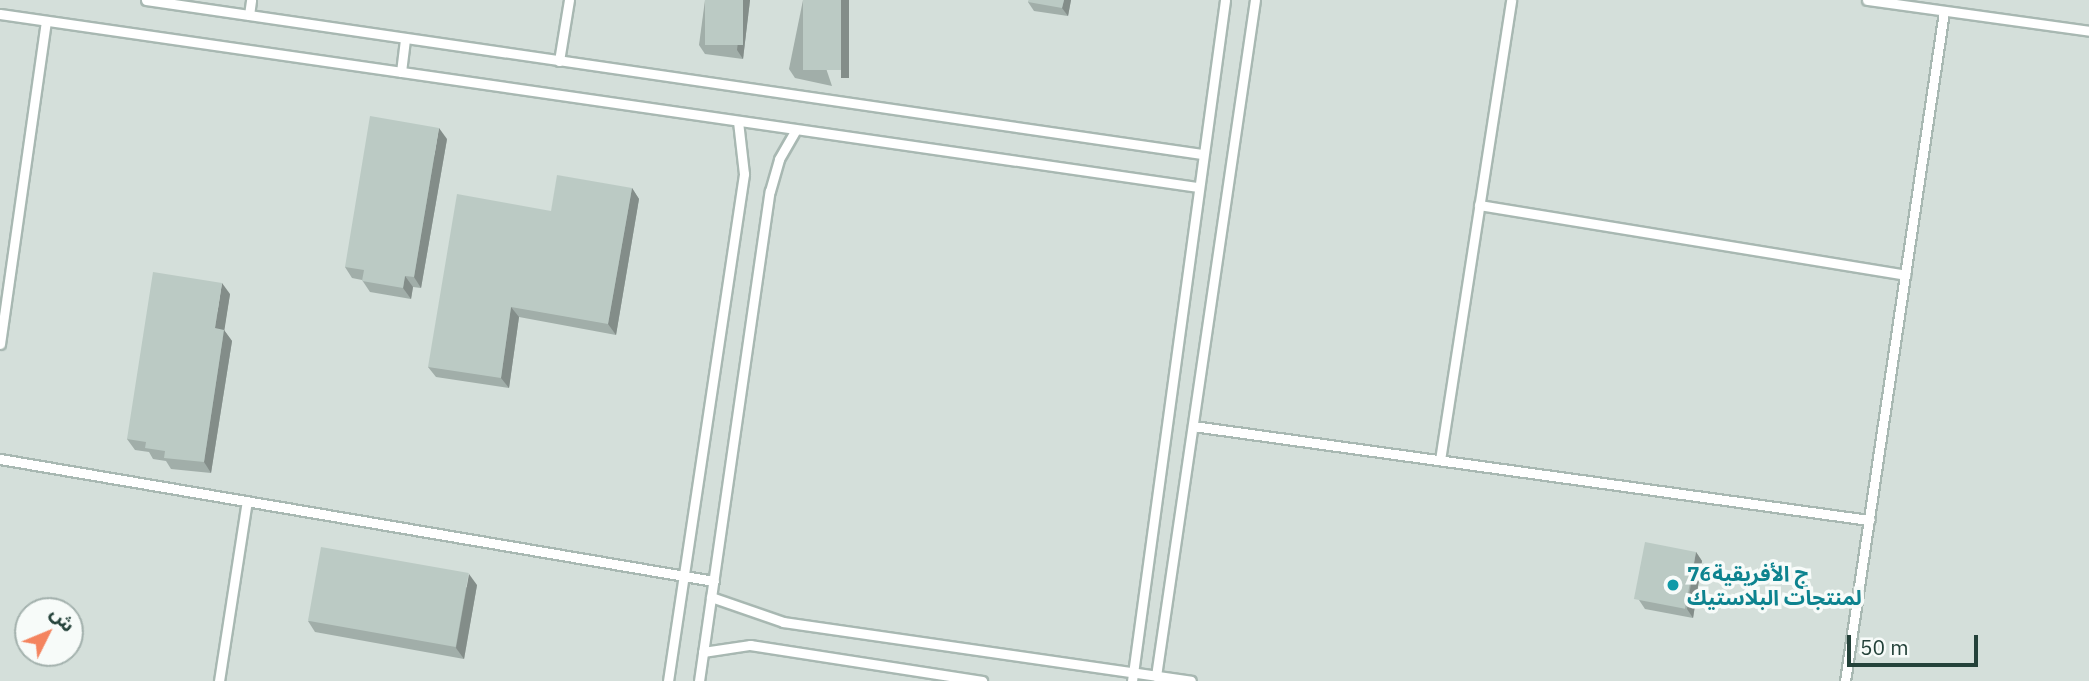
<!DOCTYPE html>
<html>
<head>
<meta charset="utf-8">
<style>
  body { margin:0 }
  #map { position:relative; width:2089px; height:681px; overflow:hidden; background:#e6efeb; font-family:"IBM Plex Sans","Noto Sans Arabic",sans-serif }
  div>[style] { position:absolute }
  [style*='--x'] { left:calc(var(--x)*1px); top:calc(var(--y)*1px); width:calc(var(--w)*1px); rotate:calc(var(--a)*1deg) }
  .built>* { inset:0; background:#d4dfda }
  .roads { filter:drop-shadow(2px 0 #a8b8b2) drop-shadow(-2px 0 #a8b8b2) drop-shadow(0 2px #a8b8b2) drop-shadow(0 -2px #a8b8b2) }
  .lane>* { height:9px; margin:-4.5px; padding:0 4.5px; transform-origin:4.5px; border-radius:4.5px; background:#fff }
  .wall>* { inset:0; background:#a1aea9 }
  .shaded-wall>* { inset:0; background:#838d89; transform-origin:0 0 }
  .building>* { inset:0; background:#bbcac4; transform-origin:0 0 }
  .dots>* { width:19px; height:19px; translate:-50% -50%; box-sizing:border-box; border:4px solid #f7fbf9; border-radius:50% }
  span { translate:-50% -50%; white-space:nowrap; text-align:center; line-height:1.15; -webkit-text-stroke:7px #f7fbf9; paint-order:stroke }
  .culture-label { font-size:21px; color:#0d838f; font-weight:700 }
  .left { translate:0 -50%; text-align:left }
  .north { position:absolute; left:14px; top:597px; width:70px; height:70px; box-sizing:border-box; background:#f7fbf9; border:2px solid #a3b1ad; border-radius:50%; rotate:47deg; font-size:19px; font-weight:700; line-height:28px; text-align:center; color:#24423a }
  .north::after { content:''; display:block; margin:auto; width:24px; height:32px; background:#f4845f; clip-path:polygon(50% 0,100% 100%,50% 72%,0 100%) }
  .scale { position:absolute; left:1847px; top:635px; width:131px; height:32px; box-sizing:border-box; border:4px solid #24423a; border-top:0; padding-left:9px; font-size:21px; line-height:24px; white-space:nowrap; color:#24423a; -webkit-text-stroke:5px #f7fbf9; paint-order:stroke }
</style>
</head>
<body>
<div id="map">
  <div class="built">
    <i style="clip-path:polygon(evenodd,0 0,2089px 0,2089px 681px,0 681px,0 0,28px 611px,70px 611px,70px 653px,28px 653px,28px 611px)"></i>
  </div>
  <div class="roads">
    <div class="lane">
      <i style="--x:146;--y:0;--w:1067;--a:8.3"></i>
      <i style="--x:1867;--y:0;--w:224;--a:7.9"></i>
      <i style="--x:0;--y:14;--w:1209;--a:8.22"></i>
      <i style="--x:249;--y:15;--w:15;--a:-82"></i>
      <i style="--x:559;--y:61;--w:62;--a:-80.7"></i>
      <i style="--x:401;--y:72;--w:34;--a:-83"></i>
      <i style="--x:1479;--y:205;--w:432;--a:9.3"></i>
      <i style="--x:0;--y:344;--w:326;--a:-81.9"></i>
      <i style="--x:1193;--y:426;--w:683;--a:7.92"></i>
      <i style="--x:0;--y:459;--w:724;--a:9.7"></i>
      <i style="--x:1440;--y:460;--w:465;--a:-81.2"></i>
      <i style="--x:711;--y:597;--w:76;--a:19.1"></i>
      <i style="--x:783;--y:622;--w:412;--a:8.2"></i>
      <i style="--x:703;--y:652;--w:48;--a:-8.5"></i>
      <i style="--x:750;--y:645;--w:235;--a:8.8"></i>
      <i style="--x:1156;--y:676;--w:683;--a:-81.67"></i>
      <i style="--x:219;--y:681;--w:182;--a:-81.2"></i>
      <i style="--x:668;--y:681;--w:513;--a:-81.47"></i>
      <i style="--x:744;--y:174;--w:53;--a:-96.5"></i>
      <i style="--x:699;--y:681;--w:495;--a:-81.8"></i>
      <i style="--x:770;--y:191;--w:33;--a:-74"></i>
      <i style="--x:779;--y:159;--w:34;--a:-60"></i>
      <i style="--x:1132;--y:681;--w:687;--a:-82.22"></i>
      <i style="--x:1845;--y:681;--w:677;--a:-81.59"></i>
    </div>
  </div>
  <div class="wall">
    <i style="clip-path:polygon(705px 0,750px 0,743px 59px,705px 54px,699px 45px)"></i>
    <i style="clip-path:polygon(803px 0,832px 86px,795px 78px,789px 69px)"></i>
    <i style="clip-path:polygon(1029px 0,1071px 0,1068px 16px,1034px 11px,1028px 2px)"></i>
    <i style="clip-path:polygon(447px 139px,421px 288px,413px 287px,411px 299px,370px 292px,362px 280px,352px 278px,345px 267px)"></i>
    <i style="clip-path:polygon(632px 188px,639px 199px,616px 335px,519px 317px,509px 388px,436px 377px,428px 367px)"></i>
    <i style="clip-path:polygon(230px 294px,224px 330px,232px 341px,211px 473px,171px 469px,166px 461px,153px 459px,149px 452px,135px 450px,127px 439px)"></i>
    <i style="clip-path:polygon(1696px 552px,1702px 561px,1693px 618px,1645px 609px,1639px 600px)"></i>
    <i style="clip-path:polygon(477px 585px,464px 659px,315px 632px,308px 621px)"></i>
  </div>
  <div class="shaded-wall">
    <i style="clip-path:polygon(743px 0,750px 0,743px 59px,737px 50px)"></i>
    <i style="left:841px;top:0;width:8px;height:78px"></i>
    <i style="clip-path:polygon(1064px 0,1071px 0,1068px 16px,1062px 8px)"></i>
    <i style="clip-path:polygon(439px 128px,447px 139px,421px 288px,414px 277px)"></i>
    <i style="clip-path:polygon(632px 188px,639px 199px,616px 335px,608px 324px)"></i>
    <i style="clip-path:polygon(405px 276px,413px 287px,411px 299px,403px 288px)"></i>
    <i style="clip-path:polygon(222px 283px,230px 294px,223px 339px,215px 328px)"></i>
    <i style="clip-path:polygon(511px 307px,519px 317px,509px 388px,501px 378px)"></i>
    <i style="clip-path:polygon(224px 330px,232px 341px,211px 473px,204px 462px)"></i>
    <i style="clip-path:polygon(1696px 552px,1702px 561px,1693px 618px,1687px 609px)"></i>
    <i style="clip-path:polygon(469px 574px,477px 585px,464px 659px,456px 648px)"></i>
  </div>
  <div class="building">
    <i style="left:705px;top:0;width:38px;height:45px"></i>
    <i style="left:803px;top:0;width:38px;height:70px"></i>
    <i style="clip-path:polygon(1029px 0,1064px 0,1062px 8px,1028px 2px)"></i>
    <i style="clip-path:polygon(370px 116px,439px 128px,414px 277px,405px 276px,403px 288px,362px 281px,364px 270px,345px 267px)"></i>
    <i style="clip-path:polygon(557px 175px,632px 188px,608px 324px,511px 307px,501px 378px,428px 367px,457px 194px,551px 211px)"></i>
    <i style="clip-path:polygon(153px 272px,222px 283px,215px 328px,224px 330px,204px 462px,164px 458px,165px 451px,145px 448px,146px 442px,127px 439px)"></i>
    <i style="left:1645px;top:542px;width:52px;height:58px;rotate:11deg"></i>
    <i style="left:321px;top:547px;width:150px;height:75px;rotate:10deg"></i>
  </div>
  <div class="dots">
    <i style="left:1673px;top:585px;background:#0f9aa8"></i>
  </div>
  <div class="culture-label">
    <span class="left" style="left:1687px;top:585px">76ج الأفريقية<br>لمنتجات البلاستيك</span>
  </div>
  <div class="north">ش</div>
  <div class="scale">50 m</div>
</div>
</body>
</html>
